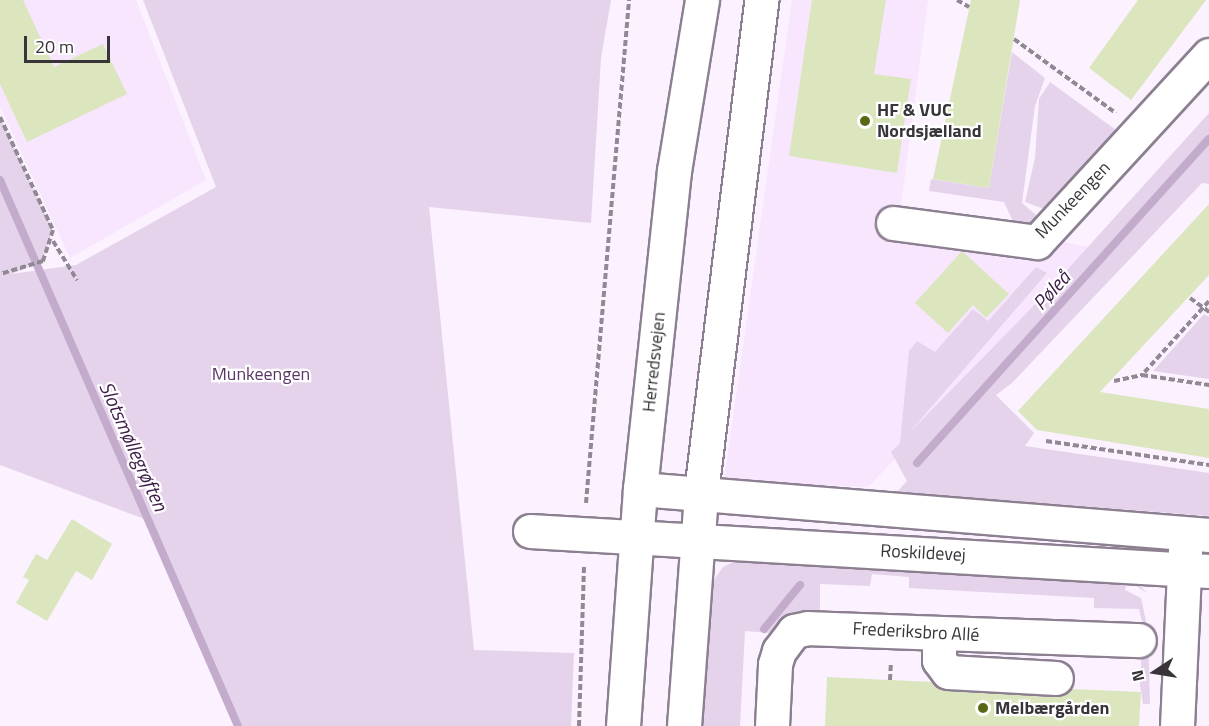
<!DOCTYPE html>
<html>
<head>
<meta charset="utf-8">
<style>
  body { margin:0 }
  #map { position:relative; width:1209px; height:726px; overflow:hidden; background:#fbf1ff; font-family:"Titillium Web",sans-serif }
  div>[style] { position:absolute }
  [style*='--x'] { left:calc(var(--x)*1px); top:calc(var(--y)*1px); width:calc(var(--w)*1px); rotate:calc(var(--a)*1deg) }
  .built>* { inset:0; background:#f7e6fe }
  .green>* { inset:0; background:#e5d3ec }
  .stream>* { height:8px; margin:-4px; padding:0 4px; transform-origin:4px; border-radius:4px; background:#c3abcc }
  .building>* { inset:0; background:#dbe6be }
  .path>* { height:4px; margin-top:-2px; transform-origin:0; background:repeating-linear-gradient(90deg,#908993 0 6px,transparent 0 9px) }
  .roads { filter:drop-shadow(2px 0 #8c8090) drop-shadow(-2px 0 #8c8090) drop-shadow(0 2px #8c8090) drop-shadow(0 -2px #8c8090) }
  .minor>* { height:33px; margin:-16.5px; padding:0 16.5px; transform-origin:16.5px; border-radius:16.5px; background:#fff }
  .dots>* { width:16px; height:16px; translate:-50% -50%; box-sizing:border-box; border:3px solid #fff; border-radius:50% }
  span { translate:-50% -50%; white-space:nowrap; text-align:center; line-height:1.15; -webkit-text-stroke:4.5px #fff; paint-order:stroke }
  .poi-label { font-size:18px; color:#38343a; font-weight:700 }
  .left { translate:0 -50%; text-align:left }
  .street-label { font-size:18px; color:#38343a }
  .park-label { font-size:18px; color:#593865 }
  .water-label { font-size:20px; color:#3e1d49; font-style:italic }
  .north { position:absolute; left:1125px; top:642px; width:60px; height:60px; -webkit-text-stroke:4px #fff; paint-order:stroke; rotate:258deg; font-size:16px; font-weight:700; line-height:24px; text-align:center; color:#38343a }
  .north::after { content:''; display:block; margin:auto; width:21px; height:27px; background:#38343a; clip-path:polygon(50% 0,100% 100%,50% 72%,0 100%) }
  .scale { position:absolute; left:24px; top:36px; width:86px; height:27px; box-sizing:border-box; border:3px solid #38343a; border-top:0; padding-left:8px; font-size:18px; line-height:21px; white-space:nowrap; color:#38343a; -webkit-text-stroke:4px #fff; paint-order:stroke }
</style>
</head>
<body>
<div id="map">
  <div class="built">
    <i style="clip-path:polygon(0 0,136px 0,206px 180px,70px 258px,0 106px)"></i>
    <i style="clip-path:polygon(792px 0,928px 0,901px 205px,1096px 249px,868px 487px,724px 481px)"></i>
  </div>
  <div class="green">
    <i style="clip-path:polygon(143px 0,611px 0,601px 58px,591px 223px,429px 207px,474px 650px,574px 653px,571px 726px,238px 726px,147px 520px,0 465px,0 117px,53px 230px,43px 261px,11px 274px,76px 265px,216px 187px)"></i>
    <i style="clip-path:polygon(1012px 52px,1045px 78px,1035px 106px,1022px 203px,1042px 220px,1024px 230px,1017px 230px,1004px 202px,929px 191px,931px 179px,989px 188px)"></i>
    <i style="clip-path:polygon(1050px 82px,1116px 130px,1044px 209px,1025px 202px,1035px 158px,1039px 99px)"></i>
    <i style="clip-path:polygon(1209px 113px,1209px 184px,1202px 183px,1012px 383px,996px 395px,1034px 433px,1025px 446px,1209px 473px,1209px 516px,897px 492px,907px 481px,891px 452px,900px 443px,909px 351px,917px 341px,935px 352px,973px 309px,988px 321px,1036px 267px,1047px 273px,909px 433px,1049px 290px)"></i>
    <i style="clip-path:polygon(1204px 314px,1209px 317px,1209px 379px,1153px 371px)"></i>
    <i style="clip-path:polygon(748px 555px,1129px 574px,1147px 593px,1127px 580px,1125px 590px,1141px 598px,1148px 630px,1150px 704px,1143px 704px,1140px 685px,1143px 626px,1139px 609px,1094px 608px,1094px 598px,909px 588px,909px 577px,872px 574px,870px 586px,820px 584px,820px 613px,790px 616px,769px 633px,745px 631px,740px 726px,697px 726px,708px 588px,723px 567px)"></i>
  </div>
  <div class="stream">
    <i style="--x:0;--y:180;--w:596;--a:66.45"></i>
    <i style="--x:917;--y:463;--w:436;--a:-48"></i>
    <i style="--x:764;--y:629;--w:57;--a:-50.7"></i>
  </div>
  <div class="building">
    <i style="clip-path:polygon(0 0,23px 0,54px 67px,103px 44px,127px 94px,27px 142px,0 84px)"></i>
    <i style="clip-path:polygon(812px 0,886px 0,874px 74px,911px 79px,897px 173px,789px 156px)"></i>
    <i style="clip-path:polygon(971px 0,1020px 0,989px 188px,933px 179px)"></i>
    <i style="clip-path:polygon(1138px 0,1206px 0,1131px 100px,1089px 68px)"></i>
    <i style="clip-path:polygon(1209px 204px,1209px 275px,1100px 392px,1209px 409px,1209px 458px,1037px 430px,1018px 411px)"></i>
    <i style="clip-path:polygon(962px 251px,1009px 294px,986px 318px,973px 305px,948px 333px,915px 303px)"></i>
    <i style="clip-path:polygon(72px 519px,112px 544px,92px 580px,76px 571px,47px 621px,16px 603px,29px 580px,23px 577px,36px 554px,47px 560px)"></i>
    <i style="clip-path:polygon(827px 677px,932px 682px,947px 691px,1055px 697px,1071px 689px,1141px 692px,1139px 726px,825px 726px)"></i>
  </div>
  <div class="path">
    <i style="--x:957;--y:0;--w:14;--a:30"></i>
    <i style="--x:1014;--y:39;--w:126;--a:36"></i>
    <i style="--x:0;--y:117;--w:125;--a:64.9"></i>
    <i style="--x:53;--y:230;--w:33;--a:108"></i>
    <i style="--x:43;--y:261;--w:45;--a:163.2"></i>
    <i style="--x:53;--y:241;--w:46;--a:58.4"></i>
    <i style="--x:1190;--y:298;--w:24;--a:36"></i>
    <i style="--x:1209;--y:301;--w:100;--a:132.2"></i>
    <i style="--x:1142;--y:375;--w:68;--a:8.5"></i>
    <i style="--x:1114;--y:381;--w:29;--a:-12"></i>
    <i style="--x:1046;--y:441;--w:165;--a:8.4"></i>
    <i style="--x:586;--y:503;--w:505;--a:-85.11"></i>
    <i style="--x:890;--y:680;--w:18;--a:-87"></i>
    <i style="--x:579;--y:726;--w:161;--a:-88.2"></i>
  </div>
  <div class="roads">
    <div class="minor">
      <i style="--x:893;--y:223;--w:145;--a:7.5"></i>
      <i style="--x:1037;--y:242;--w:254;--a:-47.4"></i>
      <i style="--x:640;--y:489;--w:571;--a:4.62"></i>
      <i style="--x:530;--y:531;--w:680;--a:3.37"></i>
      <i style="--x:939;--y:634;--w:26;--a:90"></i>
      <i style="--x:939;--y:660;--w:15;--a:53"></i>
      <i style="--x:948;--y:672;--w:108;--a:3.2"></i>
      <i style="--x:623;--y:726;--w:238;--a:-85.9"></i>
      <i style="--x:640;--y:489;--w:320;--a:-83.9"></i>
      <i style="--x:674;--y:171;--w:173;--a:-80.7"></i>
      <i style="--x:684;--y:726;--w:235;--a:-85.8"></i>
      <i style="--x:701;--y:492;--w:496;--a:-83"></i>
      <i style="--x:772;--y:726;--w:62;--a:-87.2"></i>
      <i style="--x:775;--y:664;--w:14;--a:-73"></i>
      <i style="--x:779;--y:651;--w:25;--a:-53"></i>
      <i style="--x:794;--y:631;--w:14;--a:-12"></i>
      <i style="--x:808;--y:628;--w:331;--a:2.1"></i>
      <i style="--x:1177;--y:726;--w:175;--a:-87.4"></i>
    </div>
  </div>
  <div class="dots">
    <i style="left:865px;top:121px;background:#586914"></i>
    <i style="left:983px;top:708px;background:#586914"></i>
  </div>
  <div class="poi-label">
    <span class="left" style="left:877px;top:121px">HF &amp; VUC<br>Nordsjælland</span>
    <span class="left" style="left:995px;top:708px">Melbærgården</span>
  </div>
  <div class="street-label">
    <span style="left:1073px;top:200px;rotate:-46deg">Munkeengen</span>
    <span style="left:654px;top:362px;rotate:-84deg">Herredsvejen</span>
    <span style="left:923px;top:553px;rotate:3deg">Roskildevej</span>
    <span style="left:916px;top:632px;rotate:3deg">Frederiksbro Allé</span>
  </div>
  <div class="park-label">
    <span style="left:261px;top:374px">Munkeengen</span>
  </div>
  <div class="water-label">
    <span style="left:1051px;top:290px;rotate:-48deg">Pøleå</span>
    <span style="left:134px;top:446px;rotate:66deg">Slotsmøllegrøften</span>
  </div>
  <div class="north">N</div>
  <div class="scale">20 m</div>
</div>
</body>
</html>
